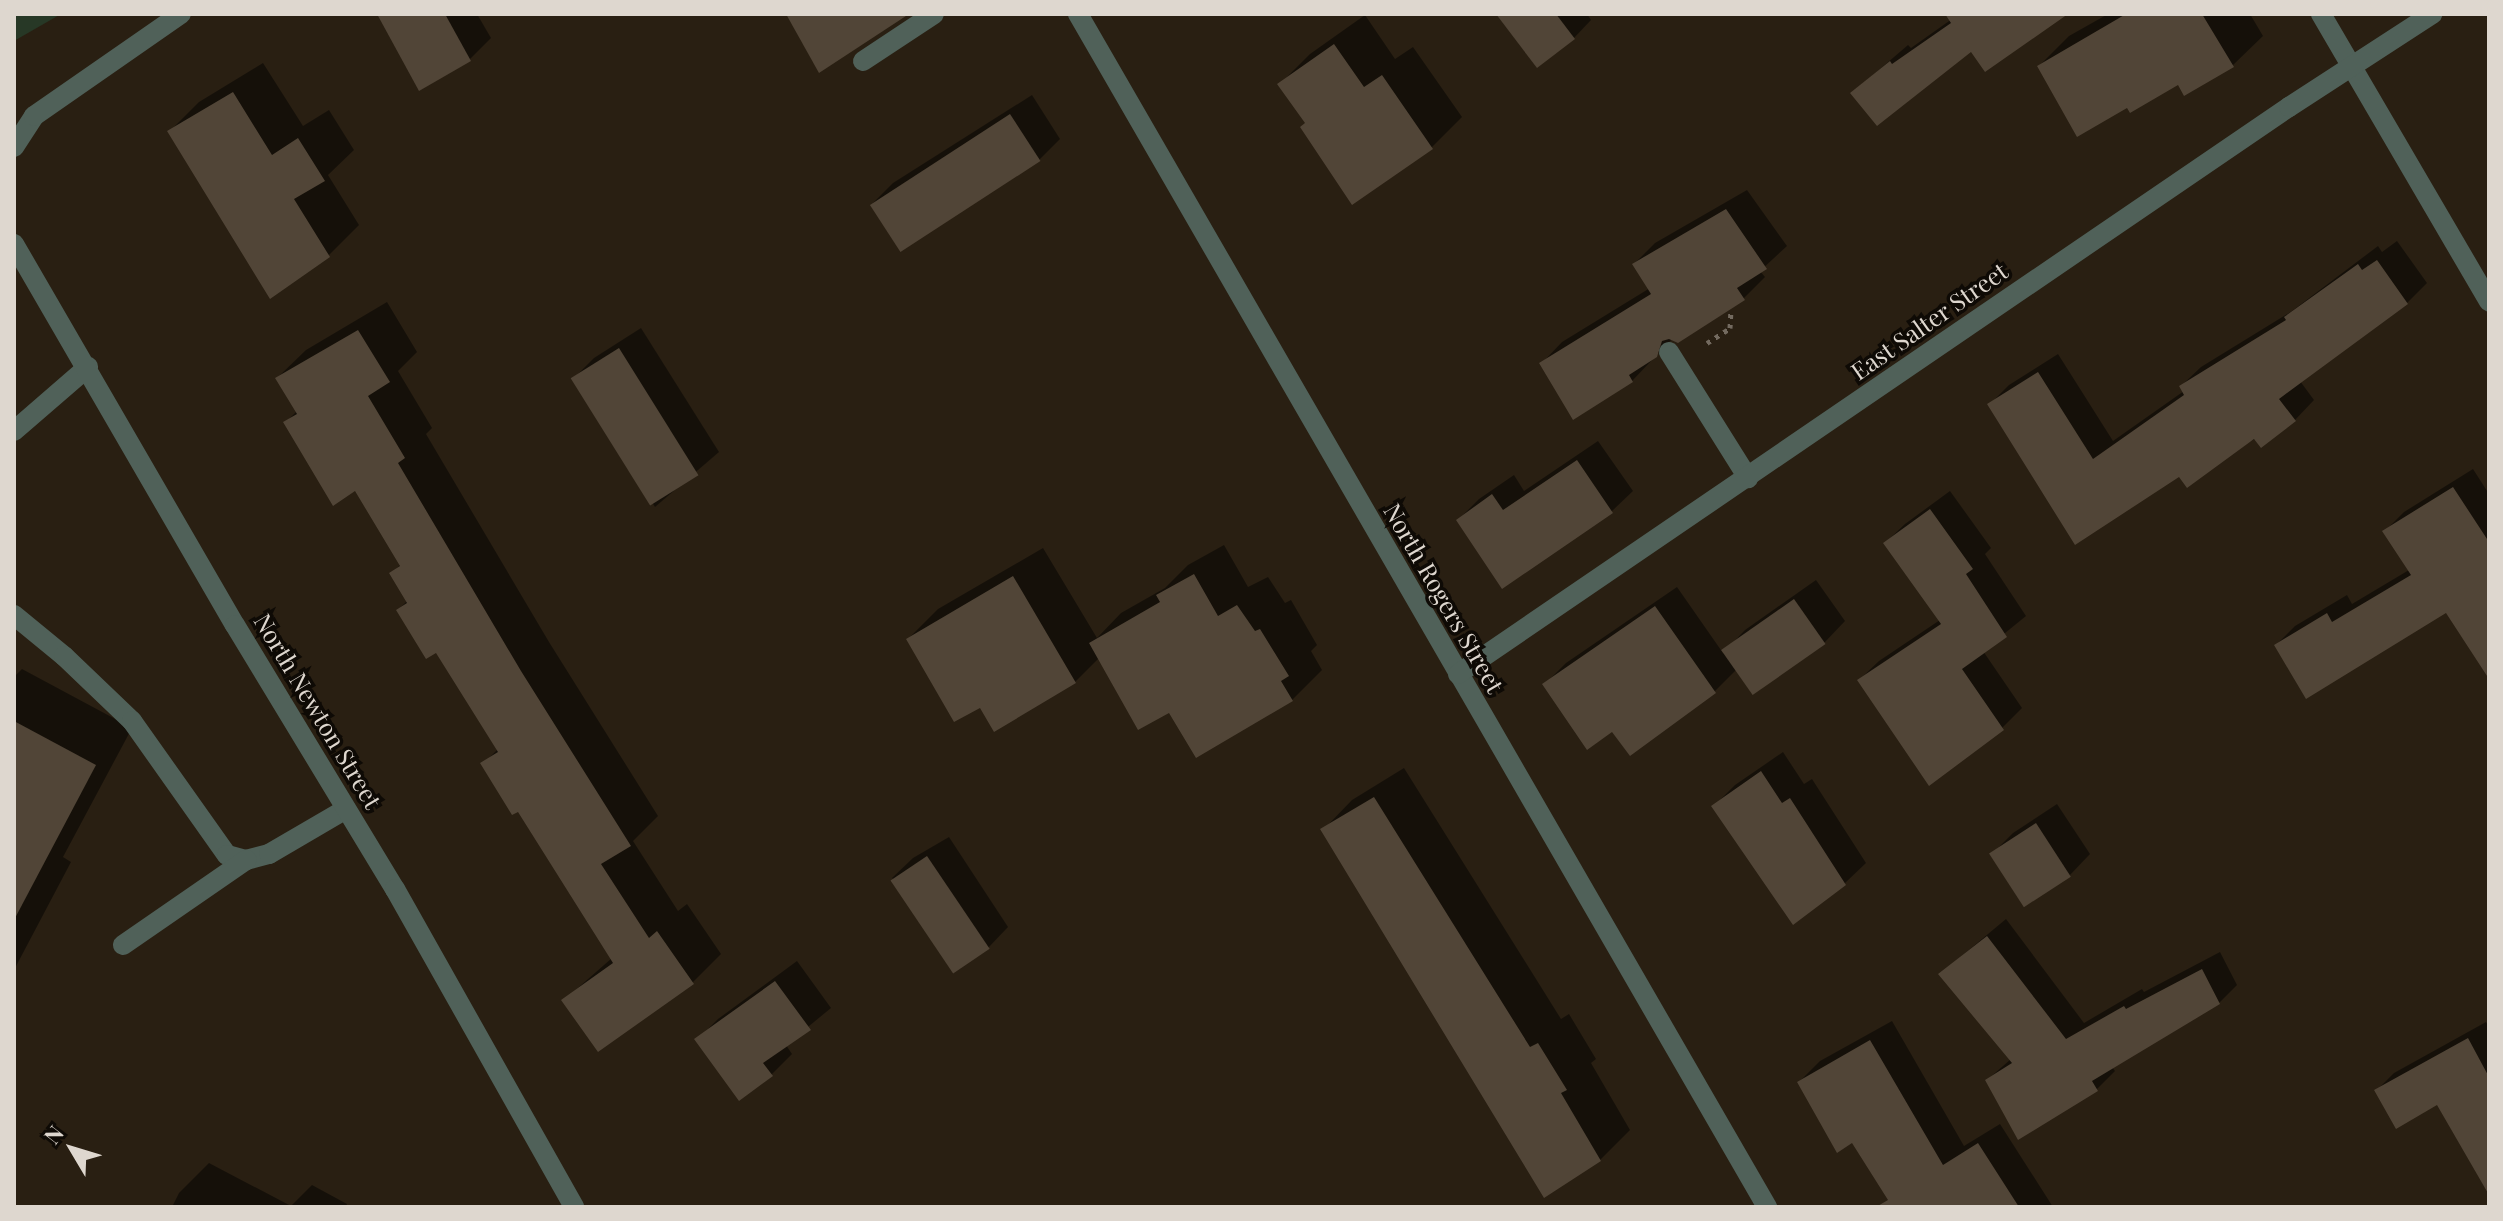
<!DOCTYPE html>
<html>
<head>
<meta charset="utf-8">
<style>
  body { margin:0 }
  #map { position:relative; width:2503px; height:1221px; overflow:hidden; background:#291f12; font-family:"Playfair Display",serif }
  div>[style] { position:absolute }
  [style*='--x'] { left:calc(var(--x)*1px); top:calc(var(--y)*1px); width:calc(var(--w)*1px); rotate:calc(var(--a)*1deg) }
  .green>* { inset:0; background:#273826 }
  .shadow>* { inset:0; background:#0007 }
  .building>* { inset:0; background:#514537; transform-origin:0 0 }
  .path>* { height:5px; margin-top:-2.5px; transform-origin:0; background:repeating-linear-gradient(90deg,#736a5f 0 4px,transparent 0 10px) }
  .lane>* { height:20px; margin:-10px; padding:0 10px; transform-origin:10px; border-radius:10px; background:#506159 }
  .street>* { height:20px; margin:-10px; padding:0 10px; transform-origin:10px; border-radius:10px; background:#506159 }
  span { translate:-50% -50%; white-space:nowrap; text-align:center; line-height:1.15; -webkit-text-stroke:7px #0e0a05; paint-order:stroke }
  .street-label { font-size:24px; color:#ded7cf }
  .frame { position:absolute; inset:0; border:16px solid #ded7cf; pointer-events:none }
  .north { position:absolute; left:32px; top:1109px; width:80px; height:80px; -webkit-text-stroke:6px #0e0a05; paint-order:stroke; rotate:308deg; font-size:22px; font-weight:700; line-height:32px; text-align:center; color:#ded7cf }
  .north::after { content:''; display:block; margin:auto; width:28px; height:36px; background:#ded7cf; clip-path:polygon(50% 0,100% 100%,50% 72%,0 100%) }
</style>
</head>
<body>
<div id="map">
  <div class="green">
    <i style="clip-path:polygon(14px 14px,61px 14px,14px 41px)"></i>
  </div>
  <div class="shadow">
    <i style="clip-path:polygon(380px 14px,477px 14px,491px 38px,470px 59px)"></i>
    <i style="clip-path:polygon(1498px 14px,1587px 14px,1591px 20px,1574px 38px)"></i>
    <i style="clip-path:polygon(1959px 14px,2058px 14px,1852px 93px,1908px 45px,1911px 48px)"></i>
    <i style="clip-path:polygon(2108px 14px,2250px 14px,2263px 36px,2233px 65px,2179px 82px,2128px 106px,2039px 66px,2069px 36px)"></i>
    <i style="clip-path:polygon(1365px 15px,1395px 59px,1413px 47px,1462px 117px,1432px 147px,1307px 123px,1280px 84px,1310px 54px)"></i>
    <i style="clip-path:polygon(263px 63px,303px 126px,329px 110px,354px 150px,328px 175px,359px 225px,329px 255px,169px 132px,199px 102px)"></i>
    <i style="clip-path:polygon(1032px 95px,1060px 139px,1039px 160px,872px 204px,893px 183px)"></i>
    <i style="clip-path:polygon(1747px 190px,1787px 246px,1760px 271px,1765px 277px,1744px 298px,1678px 341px,1673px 338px,1632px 381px,1542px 363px,1562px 342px,1650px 288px,1634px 264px,1655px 243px)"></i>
    <i style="clip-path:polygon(2397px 241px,2427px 283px,2407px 303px,2300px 381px,2314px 400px,2295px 420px,2180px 475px,2075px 542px,1989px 405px,2009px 385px,2058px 354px,2113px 441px,2184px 391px,2181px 386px,2201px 367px,2292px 311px,2378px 246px,2382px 252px)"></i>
    <i style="clip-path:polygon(387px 302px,417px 352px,398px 371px,432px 428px,426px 434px,549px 642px,658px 816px,633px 841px,678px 911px,687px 904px,721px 954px,693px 982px,598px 1050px,563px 1001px,612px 958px,518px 809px,483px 764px,498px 749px,437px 650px,398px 610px,408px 600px,392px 573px,401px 564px,356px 489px,286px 422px,297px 411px,277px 378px,306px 350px)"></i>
    <i style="clip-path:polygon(641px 328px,719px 452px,655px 507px,573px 379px,594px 358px)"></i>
    <i style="clip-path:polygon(1598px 441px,1633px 491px,1612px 511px,1458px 520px,1479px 499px,1514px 475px,1524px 491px)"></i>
    <i style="clip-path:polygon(2473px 469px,2489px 494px,2489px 629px,2447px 610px,2276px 645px,2295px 626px,2347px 595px,2352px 604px,2409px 570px,2385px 531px,2404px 512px)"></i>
    <i style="clip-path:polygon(1950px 491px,1991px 548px,1985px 554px,2026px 616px,1983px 651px,2022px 708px,2002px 728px,1859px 680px,1879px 661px,1940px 620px,1885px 543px,1905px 524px)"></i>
    <i style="clip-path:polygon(1224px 545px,1248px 587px,1268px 577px,1285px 603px,1291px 600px,1317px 645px,1311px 651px,1322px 670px,1292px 700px,1170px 711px,1099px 658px,1075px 682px,980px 705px,908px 639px,938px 609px,1043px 548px,1097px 638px,1121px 613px,1165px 588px,1188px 565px)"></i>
    <i style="clip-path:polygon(1816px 580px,1845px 621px,1825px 642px,1737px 669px,1715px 691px,1612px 729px,1545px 684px,1566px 663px,1677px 587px,1723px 653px,1745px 630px)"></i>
    <i style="clip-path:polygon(22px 669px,132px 728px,63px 857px,71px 862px,14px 970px,14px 677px)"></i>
    <i style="clip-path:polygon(1783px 752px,1804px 784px,1812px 779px,1866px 863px,1845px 883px,1793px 922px,1714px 806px,1735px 785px)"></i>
    <i style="clip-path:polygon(1404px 768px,1561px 1019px,1569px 1014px,1596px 1059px,1591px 1063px,1630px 1130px,1600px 1160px,1323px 830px,1352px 800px)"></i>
    <i style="clip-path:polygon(2057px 804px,2090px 854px,2070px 875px,1992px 854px,2013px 833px)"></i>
    <i style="clip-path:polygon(949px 837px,1008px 927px,988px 948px,892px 878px,913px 858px)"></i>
    <i style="clip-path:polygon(2006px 919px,2084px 1023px,2142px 989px,2144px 992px,2220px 952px,2237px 985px,2219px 1003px,2112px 1067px,2115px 1071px,2097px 1089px,1987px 1080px,2011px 1059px,1940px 974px)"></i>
    <i style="clip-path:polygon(797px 961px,831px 1008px,786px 1045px,792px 1054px,771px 1075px,697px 1040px,718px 1019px)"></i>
    <i style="clip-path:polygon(1892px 1021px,1964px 1146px,2000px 1124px,2053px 1207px,1895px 1207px,1853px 1141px,1799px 1082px,1820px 1061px)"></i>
    <i style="clip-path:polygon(2486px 1022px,2489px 1027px,2489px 1170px,2437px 1103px,2376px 1091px,2394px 1073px)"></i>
    <i style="clip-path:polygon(209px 1163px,291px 1206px,312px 1185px,347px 1204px,346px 1207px,172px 1207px,179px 1193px)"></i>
  </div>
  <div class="building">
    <i style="clip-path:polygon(377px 14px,445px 14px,471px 61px,419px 91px)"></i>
    <i style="clip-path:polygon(786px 14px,909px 14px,819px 73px)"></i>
    <i style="clip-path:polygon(1496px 14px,1556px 14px,1575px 39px,1537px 68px)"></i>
    <i style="clip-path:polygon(1945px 14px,2068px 14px,1985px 72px,1971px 52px,1877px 126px,1850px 93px,1890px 61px,1892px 64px,1951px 23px)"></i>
    <i style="clip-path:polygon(2126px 14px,2202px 14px,2234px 67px,2184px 96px,2178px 85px,2130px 113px,2127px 108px,2077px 137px,2037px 66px)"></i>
    <i style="clip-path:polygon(1334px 44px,1364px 87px,1382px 75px,1433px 149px,1352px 205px,1300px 127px,1305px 123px,1277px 84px)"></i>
    <i style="clip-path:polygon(233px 92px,272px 155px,298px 138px,325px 181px,294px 199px,330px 257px,270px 299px,167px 131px)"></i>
    <i style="left:1010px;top:114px;width:56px;height:167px;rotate:57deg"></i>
    <i style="clip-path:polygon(1726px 209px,1767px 269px,1737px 288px,1745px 300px,1678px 343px,1669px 339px,1662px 341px,1657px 357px,1629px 375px,1633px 382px,1573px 420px,1539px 363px,1651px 294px,1632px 264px)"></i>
    <i style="clip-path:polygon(2377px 260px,2408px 304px,2279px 399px,2296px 421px,2261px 448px,2254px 439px,2187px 488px,2179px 477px,2075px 545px,1987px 404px,2038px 372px,2093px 459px,2184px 395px,2179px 386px,2286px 320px,2284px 317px,2358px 264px,2362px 270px)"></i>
    <i style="clip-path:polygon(358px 330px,390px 382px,368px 396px,405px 458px,398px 463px,521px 671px,631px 846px,601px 864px,649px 938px,657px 931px,694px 984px,598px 1052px,561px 1000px,613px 963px,518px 812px,512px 815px,480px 763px,498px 752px,436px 653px,426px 659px,396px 610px,407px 603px,389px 573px,400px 566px,355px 491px,333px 506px,283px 422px,297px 414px,275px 378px)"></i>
    <i style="left:619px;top:348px;width:150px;height:57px;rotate:58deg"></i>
    <i style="clip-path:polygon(1577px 460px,1613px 513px,1502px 589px,1456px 520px,1492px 494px,1503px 510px)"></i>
    <i style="clip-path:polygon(2453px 487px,2489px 542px,2489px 679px,2446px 613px,2306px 699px,2274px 645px,2327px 613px,2332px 622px,2411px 575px,2382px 531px)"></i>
    <i style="clip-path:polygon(1930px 509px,1973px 569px,1966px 574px,2007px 637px,1962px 669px,2004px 730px,1929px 786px,1857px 680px,1941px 624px,1883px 543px)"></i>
    <i style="clip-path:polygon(1194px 574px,1218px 616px,1237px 605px,1255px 631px,1260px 629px,1289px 676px,1281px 681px,1293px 701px,1196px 758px,1169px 713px,1138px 730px,1089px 643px,1160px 602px,1156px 595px)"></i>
    <i style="clip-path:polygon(1013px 576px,1076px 683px,994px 732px,980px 708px,954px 722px,906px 639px)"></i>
    <i style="left:1794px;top:599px;width:55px;height:89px;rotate:55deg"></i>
    <i style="clip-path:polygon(1655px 606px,1716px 693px,1630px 756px,1612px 732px,1587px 750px,1542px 684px)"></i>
    <i style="clip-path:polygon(14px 721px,96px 765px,14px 920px)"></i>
    <i style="clip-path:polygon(1761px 771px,1782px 803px,1790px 798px,1846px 885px,1793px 925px,1711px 806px)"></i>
    <i style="clip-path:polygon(1374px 797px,1530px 1047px,1538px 1043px,1567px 1090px,1561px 1093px,1601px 1161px,1544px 1198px,1320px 829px)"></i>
    <i style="left:2036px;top:823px;width:64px;height:56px;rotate:57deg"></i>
    <i style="left:927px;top:856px;width:112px;height:44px;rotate:56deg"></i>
    <i style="clip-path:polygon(1987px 936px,2066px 1039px,2124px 1006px,2126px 1009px,2202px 969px,2220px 1004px,2092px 1081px,2098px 1091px,2018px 1140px,1985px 1080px,2012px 1063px,1938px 974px)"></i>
    <i style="clip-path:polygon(775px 981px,811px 1030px,763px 1063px,773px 1076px,739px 1101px,694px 1039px)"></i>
    <i style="clip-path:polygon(2468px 1038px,2489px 1077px,2489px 1195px,2437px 1105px,2396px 1129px,2374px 1090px)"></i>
    <i style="clip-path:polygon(1870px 1040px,1943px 1165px,1978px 1143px,2019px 1207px,1876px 1207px,1888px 1200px,1852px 1143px,1837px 1153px,1797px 1082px)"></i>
  </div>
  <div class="path">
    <i style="--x:1707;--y:343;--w:27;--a:-33"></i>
    <i style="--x:1730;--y:328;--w:19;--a:-87"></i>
  </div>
  <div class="lane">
    <i style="--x:863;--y:61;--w:85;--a:-33.5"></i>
    <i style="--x:1669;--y:352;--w:149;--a:57.9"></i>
    <i style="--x:14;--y:431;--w:98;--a:-40.9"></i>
    <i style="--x:14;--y:615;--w:65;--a:39.4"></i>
    <i style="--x:64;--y:656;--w:94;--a:43.7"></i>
    <i style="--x:132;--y:721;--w:164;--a:54.7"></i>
    <i style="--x:227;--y:855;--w:20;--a:15"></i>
    <i style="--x:246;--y:860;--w:24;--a:-15"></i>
    <i style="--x:269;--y:854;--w:89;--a:-30.3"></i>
    <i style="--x:123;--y:945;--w:150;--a:-34.6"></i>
  </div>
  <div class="street">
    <i style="--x:1078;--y:14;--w:1378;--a:59.99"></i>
    <i style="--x:2321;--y:14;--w:333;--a:59.7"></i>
    <i style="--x:14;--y:147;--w:37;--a:-57"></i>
    <i style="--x:34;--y:116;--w:179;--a:-34.8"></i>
    <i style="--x:14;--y:244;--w:440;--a:59.9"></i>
    <i style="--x:235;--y:625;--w:309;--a:58.8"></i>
    <i style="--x:395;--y:889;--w:365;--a:60.6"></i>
    <i style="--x:1458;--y:674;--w:1006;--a:-34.31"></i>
    <i style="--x:2289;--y:107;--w:171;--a:-33"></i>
  </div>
  <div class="street-label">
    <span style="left:1929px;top:321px;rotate:-35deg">East Salter Street</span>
    <span style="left:1444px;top:598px;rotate:60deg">North Rogers Street</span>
    <span style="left:318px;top:711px;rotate:59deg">North Newton Street</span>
  </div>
  <div class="frame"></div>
  <div class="north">N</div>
</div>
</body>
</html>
